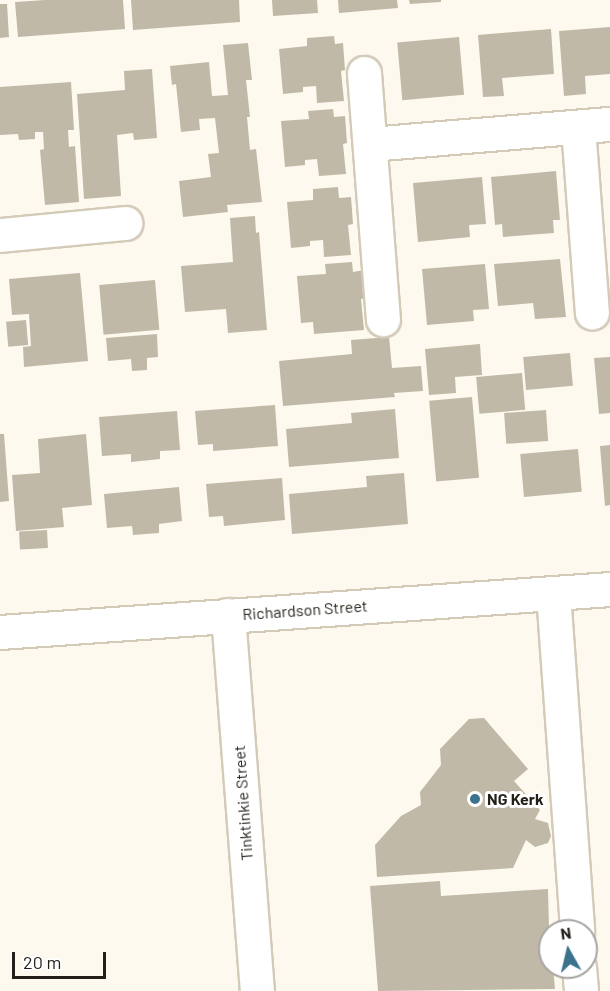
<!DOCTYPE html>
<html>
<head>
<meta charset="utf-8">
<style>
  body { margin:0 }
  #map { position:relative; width:610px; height:991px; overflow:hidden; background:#fef9ee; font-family:Barlow,sans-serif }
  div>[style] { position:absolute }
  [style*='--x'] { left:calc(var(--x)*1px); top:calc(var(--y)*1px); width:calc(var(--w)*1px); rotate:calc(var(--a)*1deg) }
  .building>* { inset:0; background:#c1b9a7; transform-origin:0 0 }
  .roads { filter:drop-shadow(2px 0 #d3cab8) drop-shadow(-2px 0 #d3cab8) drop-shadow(0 2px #d3cab8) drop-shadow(0 -2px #d3cab8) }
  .street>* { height:33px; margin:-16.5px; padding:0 16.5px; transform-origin:16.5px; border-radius:16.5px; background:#fff }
  .dots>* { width:16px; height:16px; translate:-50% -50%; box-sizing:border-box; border:3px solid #fff; border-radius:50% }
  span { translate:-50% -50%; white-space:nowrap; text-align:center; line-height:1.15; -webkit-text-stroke:6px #fff; paint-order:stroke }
  .street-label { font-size:16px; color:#221f18 }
  .poi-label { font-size:16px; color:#221f18; font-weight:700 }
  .left { translate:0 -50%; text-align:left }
  .north { position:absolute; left:538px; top:919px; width:60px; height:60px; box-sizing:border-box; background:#fff; border:2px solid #a7a5a3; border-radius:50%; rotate:352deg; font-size:16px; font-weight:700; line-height:24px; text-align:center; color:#221f18 }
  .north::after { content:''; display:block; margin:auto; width:21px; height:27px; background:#3b738d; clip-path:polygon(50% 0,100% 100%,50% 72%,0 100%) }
  .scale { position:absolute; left:12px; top:952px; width:94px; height:27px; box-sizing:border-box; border:3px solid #221f18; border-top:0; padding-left:8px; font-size:18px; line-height:21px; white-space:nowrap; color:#221f18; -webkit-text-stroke:4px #fff; paint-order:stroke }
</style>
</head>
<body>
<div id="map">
  <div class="building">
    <i style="clip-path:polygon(45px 0,123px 0,125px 29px,18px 37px,15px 2px)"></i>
    <i style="clip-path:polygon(131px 0,239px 0,240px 22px,133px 30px)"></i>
    <i style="clip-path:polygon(272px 0,317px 0,318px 13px,273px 16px)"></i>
    <i style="clip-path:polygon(338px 0,397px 0,398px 8px,339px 13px)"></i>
    <i style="clip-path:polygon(409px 0,441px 0,441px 2px,410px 4px)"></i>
    <i style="clip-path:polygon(0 4px,7px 4px,9px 37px,0 38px)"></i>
    <i style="clip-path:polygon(610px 27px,610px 74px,585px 76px,586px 94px,564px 96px,559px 31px)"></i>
    <i style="clip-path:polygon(551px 29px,554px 74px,502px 78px,504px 96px,483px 97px,478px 35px)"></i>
    <i style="clip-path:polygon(334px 36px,335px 44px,343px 43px,345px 70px,341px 71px,344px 101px,317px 103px,316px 86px,303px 87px,303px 92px,283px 94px,279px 49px,307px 46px,307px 38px)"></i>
    <i style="left:459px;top:37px;width:58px;height:62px;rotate:85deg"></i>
    <i style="clip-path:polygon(248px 43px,252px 80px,246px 80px,250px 117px,247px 117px,250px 150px,256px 149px,262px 202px,227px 205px,228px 212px,183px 217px,179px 181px,211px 177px,208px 154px,219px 153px,215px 118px,199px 119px,200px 130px,181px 132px,176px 84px,172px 85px,170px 66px,209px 62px,212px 96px,228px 95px,223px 45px)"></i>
    <i style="clip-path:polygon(152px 69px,157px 138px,134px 140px,133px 133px,117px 135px,121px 196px,84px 199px,77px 94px,125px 90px,124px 71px)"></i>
    <i style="clip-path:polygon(71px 82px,74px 130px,68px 130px,69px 147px,75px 146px,79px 202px,45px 205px,40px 150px,44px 149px,43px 132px,35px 132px,35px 139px,19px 140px,18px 134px,0 135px,0 87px)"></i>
    <i style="clip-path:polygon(333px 109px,334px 117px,345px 116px,347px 143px,343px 144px,346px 174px,319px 176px,317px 159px,305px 160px,305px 165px,285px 167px,281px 121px,309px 119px,308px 111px)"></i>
    <i style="clip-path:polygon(556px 171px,560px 220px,553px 220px,554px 233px,503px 237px,502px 224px,495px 225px,491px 177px)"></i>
    <i style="clip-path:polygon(482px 177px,486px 224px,469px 225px,470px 237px,418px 242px,413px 183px)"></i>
    <i style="clip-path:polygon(338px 187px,339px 198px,351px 197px,353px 224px,348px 225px,351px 255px,324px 257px,323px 240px,310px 241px,310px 246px,291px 248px,287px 202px,313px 200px,313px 189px)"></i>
    <i style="clip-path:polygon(255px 216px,256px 233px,259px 232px,267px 330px,228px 333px,226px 309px,185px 312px,181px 266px,233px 262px,230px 218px)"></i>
    <i style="clip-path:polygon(560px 259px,566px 317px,535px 319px,533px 303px,498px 306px,494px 264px)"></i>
    <i style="clip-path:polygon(352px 262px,353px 272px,364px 270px,366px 298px,361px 299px,364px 330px,314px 334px,313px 322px,301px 323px,297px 276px,326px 274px,325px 264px)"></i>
    <i style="clip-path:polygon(485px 264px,489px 309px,473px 310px,474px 321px,427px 325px,422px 269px)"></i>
    <i style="clip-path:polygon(80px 273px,88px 361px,24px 367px,23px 347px,31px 346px,29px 314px,12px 315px,9px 279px)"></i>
    <i style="left:155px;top:280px;width:50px;height:56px;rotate:85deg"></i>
    <i style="left:26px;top:320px;width:25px;height:20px;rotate:85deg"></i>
    <i style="clip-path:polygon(157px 334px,158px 357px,147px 358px,147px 370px,132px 371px,131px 359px,108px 361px,106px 338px)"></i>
    <i style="clip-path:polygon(389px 337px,392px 368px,421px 366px,423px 391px,394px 393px,395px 397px,283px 406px,279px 361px,352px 354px,351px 340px)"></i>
    <i style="clip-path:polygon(480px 344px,482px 375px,455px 377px,456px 393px,429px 395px,425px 349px)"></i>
    <i style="left:570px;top:353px;width:33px;height:47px;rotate:85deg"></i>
    <i style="clip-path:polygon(610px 357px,610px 413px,599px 414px,594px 358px)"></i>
    <i style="left:522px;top:373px;width:37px;height:46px;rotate:85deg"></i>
    <i style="left:472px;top:397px;width:81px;height:43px;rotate:85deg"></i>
    <i style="clip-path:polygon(275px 405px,278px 446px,213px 451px,213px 444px,198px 445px,195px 411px)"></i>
    <i style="clip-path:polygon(395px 409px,399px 458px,289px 467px,286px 429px,352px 423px,351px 413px)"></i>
    <i style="left:546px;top:410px;width:31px;height:42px;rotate:86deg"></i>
    <i style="clip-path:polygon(177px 411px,180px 450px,160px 451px,160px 459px,131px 462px,131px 454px,102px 456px,99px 417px)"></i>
    <i style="clip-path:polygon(0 434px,4px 434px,9px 501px,0 502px)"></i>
    <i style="clip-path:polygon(86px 434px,92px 505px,62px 508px,64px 527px,16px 531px,12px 475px,40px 473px,38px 439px)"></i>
    <i style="clip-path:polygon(610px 445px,610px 505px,605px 506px,600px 446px)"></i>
    <i style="left:578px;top:449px;width:43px;height:58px;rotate:85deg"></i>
    <i style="clip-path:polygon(404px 473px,408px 524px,292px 534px,289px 494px,367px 487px,366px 476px)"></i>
    <i style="clip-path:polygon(282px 478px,285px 520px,224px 526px,223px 516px,209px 517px,206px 484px)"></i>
    <i style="clip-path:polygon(179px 487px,182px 521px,159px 524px,159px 533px,133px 535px,132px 526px,107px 528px,104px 494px)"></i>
    <i style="left:47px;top:530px;width:18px;height:28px;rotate:87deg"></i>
    <i style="clip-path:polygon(484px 718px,528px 769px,514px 781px,540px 810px,535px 819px,548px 823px,551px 836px,548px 843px,535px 847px,526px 840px,513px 868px,377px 877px,375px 845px,401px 816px,421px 805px,420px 792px,441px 765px,440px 749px,469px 719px)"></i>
    <i style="clip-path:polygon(440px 881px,441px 896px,548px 889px,550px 967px,553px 967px,555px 989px,378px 991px,370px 886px)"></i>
  </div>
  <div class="roads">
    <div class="street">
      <i style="--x:364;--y:73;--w:247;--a:85.6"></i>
      <i style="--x:578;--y:127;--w:186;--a:85.7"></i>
      <i style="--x:370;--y:144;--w:241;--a:-4.8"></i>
      <i style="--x:0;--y:235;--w:126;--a:-5.5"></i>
      <i style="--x:553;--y:593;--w:339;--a:85.9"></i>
      <i style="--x:228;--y:615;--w:377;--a:85.6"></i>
      <i style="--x:0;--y:632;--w:612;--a:-4.03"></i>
      <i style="--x:579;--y:967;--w:24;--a:85"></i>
    </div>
  </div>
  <div class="dots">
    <i style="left:475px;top:799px;background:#3b738d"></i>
  </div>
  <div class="street-label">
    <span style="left:305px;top:610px;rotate:-4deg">Richardson Street</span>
    <span style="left:243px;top:803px;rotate:-94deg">Tinktinkie Street</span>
  </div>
  <div class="poi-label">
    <span class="left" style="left:487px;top:799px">NG Kerk</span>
  </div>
  <div class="north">N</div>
  <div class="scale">20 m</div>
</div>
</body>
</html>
